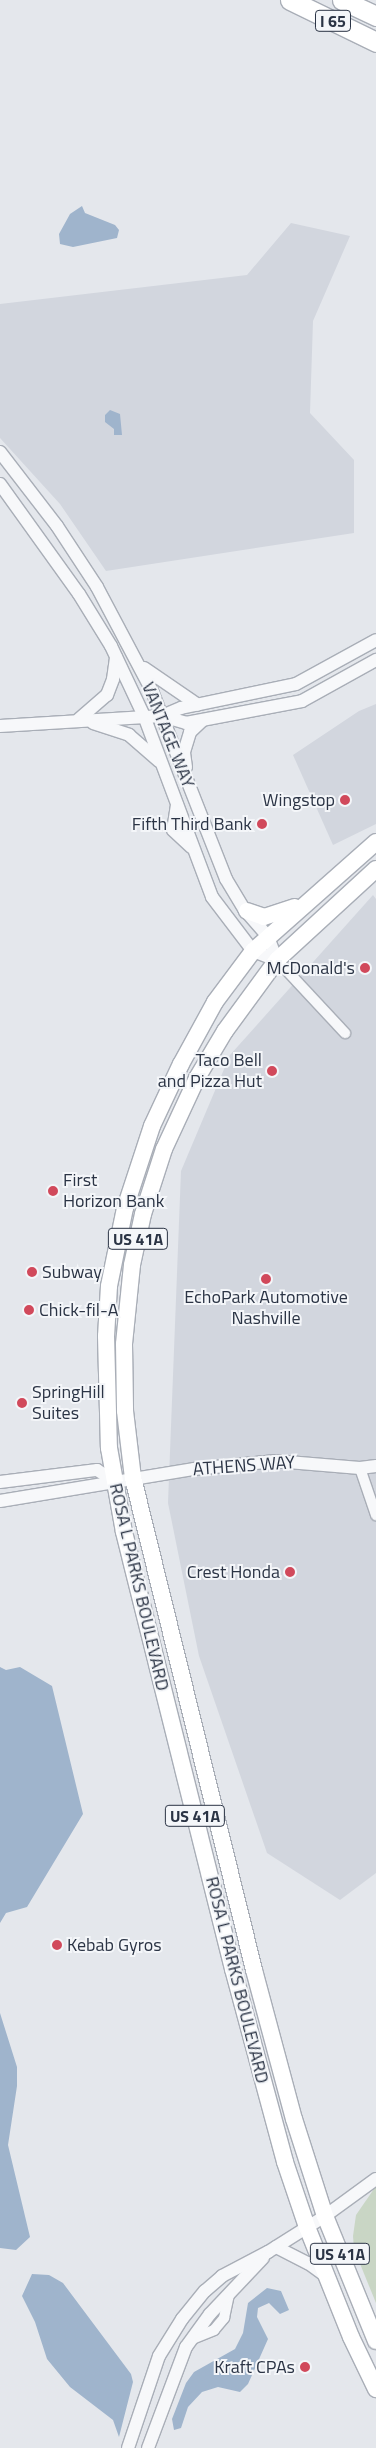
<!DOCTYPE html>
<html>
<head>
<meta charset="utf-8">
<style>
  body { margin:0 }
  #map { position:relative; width:376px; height:2448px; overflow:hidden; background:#e4e7ec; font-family:"Titillium Web",sans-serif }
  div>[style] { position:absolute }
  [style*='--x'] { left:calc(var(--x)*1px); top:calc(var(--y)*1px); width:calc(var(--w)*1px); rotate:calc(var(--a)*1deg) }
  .built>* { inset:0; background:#d2d6de }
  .green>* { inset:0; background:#c9d6c5 }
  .water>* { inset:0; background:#9fb4cc }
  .roads { filter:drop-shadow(1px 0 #a9aeb7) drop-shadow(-1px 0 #a9aeb7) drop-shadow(0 1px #a9aeb7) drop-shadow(0 -1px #a9aeb7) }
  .minor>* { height:10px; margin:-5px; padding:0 5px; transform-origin:5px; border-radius:5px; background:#f7f8fa }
  .tertiary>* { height:12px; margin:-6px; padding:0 6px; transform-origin:6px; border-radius:6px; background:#f7f8fa }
  .primary>* { height:16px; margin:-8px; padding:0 8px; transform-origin:8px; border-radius:8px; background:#fff }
  .motorway>* { height:19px; margin:-9.5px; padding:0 9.5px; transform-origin:9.5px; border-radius:9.5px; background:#fff }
  .dots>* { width:14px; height:14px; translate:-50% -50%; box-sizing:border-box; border:2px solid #f4f6f9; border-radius:50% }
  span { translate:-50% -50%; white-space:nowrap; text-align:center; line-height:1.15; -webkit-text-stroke:4px #f4f6f9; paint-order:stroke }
  .shield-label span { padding:1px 4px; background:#f4f6f9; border:1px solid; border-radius:4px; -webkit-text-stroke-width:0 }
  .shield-label { font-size:16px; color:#2b3445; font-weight:700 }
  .street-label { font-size:18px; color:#2b3445 }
  .poi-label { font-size:18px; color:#2b3445 }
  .right { translate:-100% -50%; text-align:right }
  .left { translate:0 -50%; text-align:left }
</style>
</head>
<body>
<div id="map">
  <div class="built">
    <i style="clip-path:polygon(291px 223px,350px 236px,313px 321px,310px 413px,354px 460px,354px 533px,106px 571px,60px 504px,0 438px,0 304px,247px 275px)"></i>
    <i style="clip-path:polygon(376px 704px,376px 824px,333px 845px,293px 755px,359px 711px)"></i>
    <i style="clip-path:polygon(373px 895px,376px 899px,376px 1873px,340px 1900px,267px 1853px,199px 1656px,168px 1503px,181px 1171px,230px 1055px)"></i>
  </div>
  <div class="green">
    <i style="clip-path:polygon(376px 2186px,376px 2303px,354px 2249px,353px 2236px,356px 2215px)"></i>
  </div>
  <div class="water">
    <i style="clip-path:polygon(82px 206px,85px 213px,115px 225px,119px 230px,117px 238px,73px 247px,60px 244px,59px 234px,70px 214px)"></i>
    <i style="clip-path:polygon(110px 410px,120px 414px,122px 435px,114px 435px,114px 429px,105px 422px,105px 415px)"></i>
    <i style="clip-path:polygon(0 1667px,6px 1670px,20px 1667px,52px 1686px,83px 1814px,27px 1907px,6px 1913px,0 1923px)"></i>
    <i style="clip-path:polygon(0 2013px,17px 2067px,17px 2086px,8px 2145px,30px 2237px,16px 2250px,0 2248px)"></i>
    <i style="clip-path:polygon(32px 2274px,49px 2275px,63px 2283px,131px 2374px,133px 2382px,119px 2437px,113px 2420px,70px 2387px,47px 2359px,35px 2322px,22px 2296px)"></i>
    <i style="clip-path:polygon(267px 2288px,281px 2291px,289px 2310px,280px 2314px,269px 2303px,258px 2308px,257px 2317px,268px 2339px,248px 2384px,240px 2392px,218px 2387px,202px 2392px,188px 2407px,181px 2428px,174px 2430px,172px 2419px,186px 2383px,194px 2372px,235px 2349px,243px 2333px,248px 2303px)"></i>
  </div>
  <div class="roads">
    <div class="minor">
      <i style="--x:277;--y:960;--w:100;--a:47"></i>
      <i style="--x:360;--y:1468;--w:50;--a:71.2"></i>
      <i style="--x:192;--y:2339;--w:24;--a:-22"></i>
      <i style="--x:214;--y:2330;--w:16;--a:-50"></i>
      <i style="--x:224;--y:2318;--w:25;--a:-78"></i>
    </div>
    <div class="tertiary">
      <i style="--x:0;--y:452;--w:93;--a:52.4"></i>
      <i style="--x:57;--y:526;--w:73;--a:56.7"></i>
      <i style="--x:97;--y:587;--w:118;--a:62.1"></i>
      <i style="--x:152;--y:691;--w:202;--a:68.5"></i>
      <i style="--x:226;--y:879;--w:35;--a:59"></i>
      <i style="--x:244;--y:909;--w:37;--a:49"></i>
      <i style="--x:268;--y:937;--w:25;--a:69"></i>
      <i style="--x:0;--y:484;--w:135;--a:54.3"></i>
      <i style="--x:79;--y:594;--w:61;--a:58.4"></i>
      <i style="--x:111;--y:646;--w:77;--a:64.8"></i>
      <i style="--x:144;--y:716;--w:193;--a:69.4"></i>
      <i style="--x:212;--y:897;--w:68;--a:52.8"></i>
      <i style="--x:253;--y:951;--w:26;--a:21"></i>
      <i style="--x:144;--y:668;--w:65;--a:34.4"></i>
      <i style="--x:162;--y:716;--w:21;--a:-23"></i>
      <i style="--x:181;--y:708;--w:117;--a:-11.8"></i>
      <i style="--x:296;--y:684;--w:91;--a:-28.8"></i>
      <i style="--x:79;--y:719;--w:37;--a:-41"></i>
      <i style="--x:107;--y:695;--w:17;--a:-69"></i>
      <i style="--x:113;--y:679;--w:22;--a:-82"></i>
      <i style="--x:93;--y:723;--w:38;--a:18"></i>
      <i style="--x:129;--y:735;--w:40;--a:41"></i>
      <i style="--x:0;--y:726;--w:162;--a:-3.5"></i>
      <i style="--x:162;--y:716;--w:25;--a:16"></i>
      <i style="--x:186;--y:723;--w:118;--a:-10.7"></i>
      <i style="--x:302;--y:701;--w:85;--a:-29"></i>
      <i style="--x:186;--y:767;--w:15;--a:-98"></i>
      <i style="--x:184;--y:752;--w:21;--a:-73"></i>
      <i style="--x:190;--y:732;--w:16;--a:-43"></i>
      <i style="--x:177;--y:805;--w:25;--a:99"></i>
      <i style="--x:173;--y:830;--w:25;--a:43"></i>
      <i style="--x:0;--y:1482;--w:98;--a:-7.1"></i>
      <i style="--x:97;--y:1470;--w:19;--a:32"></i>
      <i style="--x:0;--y:1501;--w:197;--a:-9.4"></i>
      <i style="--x:194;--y:1469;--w:82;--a:-5.6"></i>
      <i style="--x:276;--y:1461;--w:84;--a:4.8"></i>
      <i style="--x:360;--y:1468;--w:16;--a:-7"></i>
      <i style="--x:276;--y:2247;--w:36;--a:27"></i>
      <i style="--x:308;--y:2263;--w:22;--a:36"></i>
      <i style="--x:128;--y:2448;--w:97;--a:-71.4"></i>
      <i style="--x:159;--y:2356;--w:44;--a:-58.1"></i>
      <i style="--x:182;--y:2319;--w:36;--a:-51"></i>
      <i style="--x:205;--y:2291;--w:23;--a:-41"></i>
      <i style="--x:222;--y:2276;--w:52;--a:-27.6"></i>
      <i style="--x:268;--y:2252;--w:67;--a:-32.3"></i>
      <i style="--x:325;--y:2216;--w:63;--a:-36"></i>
      <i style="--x:148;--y:2448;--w:108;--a:-69.4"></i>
      <i style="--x:186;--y:2347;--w:41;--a:-54"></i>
      <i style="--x:210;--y:2314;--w:77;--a:-46.6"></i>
    </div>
    <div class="primary">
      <i style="--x:376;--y:842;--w:164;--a:138.5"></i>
      <i style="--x:253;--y:951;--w:64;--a:126.7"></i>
      <i style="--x:215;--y:1002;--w:71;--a:118.7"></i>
      <i style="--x:181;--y:1064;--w:68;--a:115.1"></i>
      <i style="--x:152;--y:1126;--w:86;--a:108.2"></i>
      <i style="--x:125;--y:1208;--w:80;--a:101.6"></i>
      <i style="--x:109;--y:1286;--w:50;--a:93.4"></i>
      <i style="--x:106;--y:1336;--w:112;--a:88.5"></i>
      <i style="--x:109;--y:1448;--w:85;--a:79.9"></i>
      <i style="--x:124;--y:1532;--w:450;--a:76"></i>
      <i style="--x:233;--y:1969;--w:200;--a:74.9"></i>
      <i style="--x:285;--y:2162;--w:69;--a:71.3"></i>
      <i style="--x:307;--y:2227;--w:118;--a:68.2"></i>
      <i style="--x:351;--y:2337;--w:58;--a:64.3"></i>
      <i style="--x:376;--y:869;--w:134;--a:137.4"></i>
      <i style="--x:277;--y:960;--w:88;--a:126.2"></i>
      <i style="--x:225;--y:1031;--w:55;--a:120.8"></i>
      <i style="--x:197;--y:1078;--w:78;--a:114.9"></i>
      <i style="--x:164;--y:1149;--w:68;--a:107.9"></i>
      <i style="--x:143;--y:1214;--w:52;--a:102.2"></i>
      <i style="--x:132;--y:1265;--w:79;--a:95.8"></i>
      <i style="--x:124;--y:1344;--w:67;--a:89.1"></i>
      <i style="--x:125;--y:1411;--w:67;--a:83.2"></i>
      <i style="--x:133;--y:1478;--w:507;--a:76.18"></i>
      <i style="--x:254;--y:1970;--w:154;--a:75"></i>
      <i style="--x:294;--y:2119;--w:102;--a:72.3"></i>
      <i style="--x:325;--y:2216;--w:135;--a:67.8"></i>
      <i style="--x:247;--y:911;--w:18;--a:19"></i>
      <i style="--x:264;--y:917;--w:32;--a:-18"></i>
    </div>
    <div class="motorway">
      <i style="--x:290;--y:0;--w:96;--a:26"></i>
      <i style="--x:342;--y:0;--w:38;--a:25"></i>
    </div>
  </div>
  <div class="dots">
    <i style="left:345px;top:800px;background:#d1495b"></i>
    <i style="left:262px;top:824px;background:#d1495b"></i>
    <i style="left:365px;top:968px;background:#d1495b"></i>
    <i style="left:272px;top:1071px;background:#d1495b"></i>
    <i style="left:53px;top:1191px;background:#d1495b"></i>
    <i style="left:32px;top:1272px;background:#d1495b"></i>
    <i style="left:266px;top:1279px;background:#d1495b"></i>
    <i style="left:29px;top:1310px;background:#d1495b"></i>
    <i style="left:22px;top:1403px;background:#d1495b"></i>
    <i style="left:290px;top:1572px;background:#d1495b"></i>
    <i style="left:57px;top:1945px;background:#d1495b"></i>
    <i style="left:305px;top:2367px;background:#d1495b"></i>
  </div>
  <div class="shield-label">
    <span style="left:333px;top:21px">I 65</span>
    <span style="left:138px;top:1239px">US 41A</span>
    <span style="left:195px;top:1816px">US 41A</span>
    <span style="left:340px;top:2254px">US 41A</span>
  </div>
  <div class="street-label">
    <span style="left:168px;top:735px;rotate:68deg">VANTAGE WAY</span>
    <span style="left:244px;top:1466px;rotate:-4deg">ATHENS WAY</span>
    <span style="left:139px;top:1587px;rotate:77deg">ROSA L PARKS BOULEVARD</span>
    <span style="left:237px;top:1980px;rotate:76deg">ROSA L PARKS BOULEVARD</span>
  </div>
  <div class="poi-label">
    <span class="right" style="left:335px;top:800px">Wingstop</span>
    <span class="right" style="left:252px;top:824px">Fifth Third Bank</span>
    <span class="right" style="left:355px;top:968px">McDonald's</span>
    <span class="right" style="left:262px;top:1071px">Taco Bell<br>and Pizza Hut</span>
    <span class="left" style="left:63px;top:1191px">First<br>Horizon Bank</span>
    <span class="left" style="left:42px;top:1272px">Subway</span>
    <span style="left:266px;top:1308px">EchoPark Automotive<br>Nashville</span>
    <span class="left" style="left:39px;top:1310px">Chick-fil-A</span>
    <span class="left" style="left:32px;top:1403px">SpringHill<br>Suites</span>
    <span class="right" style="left:280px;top:1572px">Crest Honda</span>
    <span class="left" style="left:67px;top:1945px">Kebab Gyros</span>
    <span class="right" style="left:295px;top:2367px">Kraft CPAs</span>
  </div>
</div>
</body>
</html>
